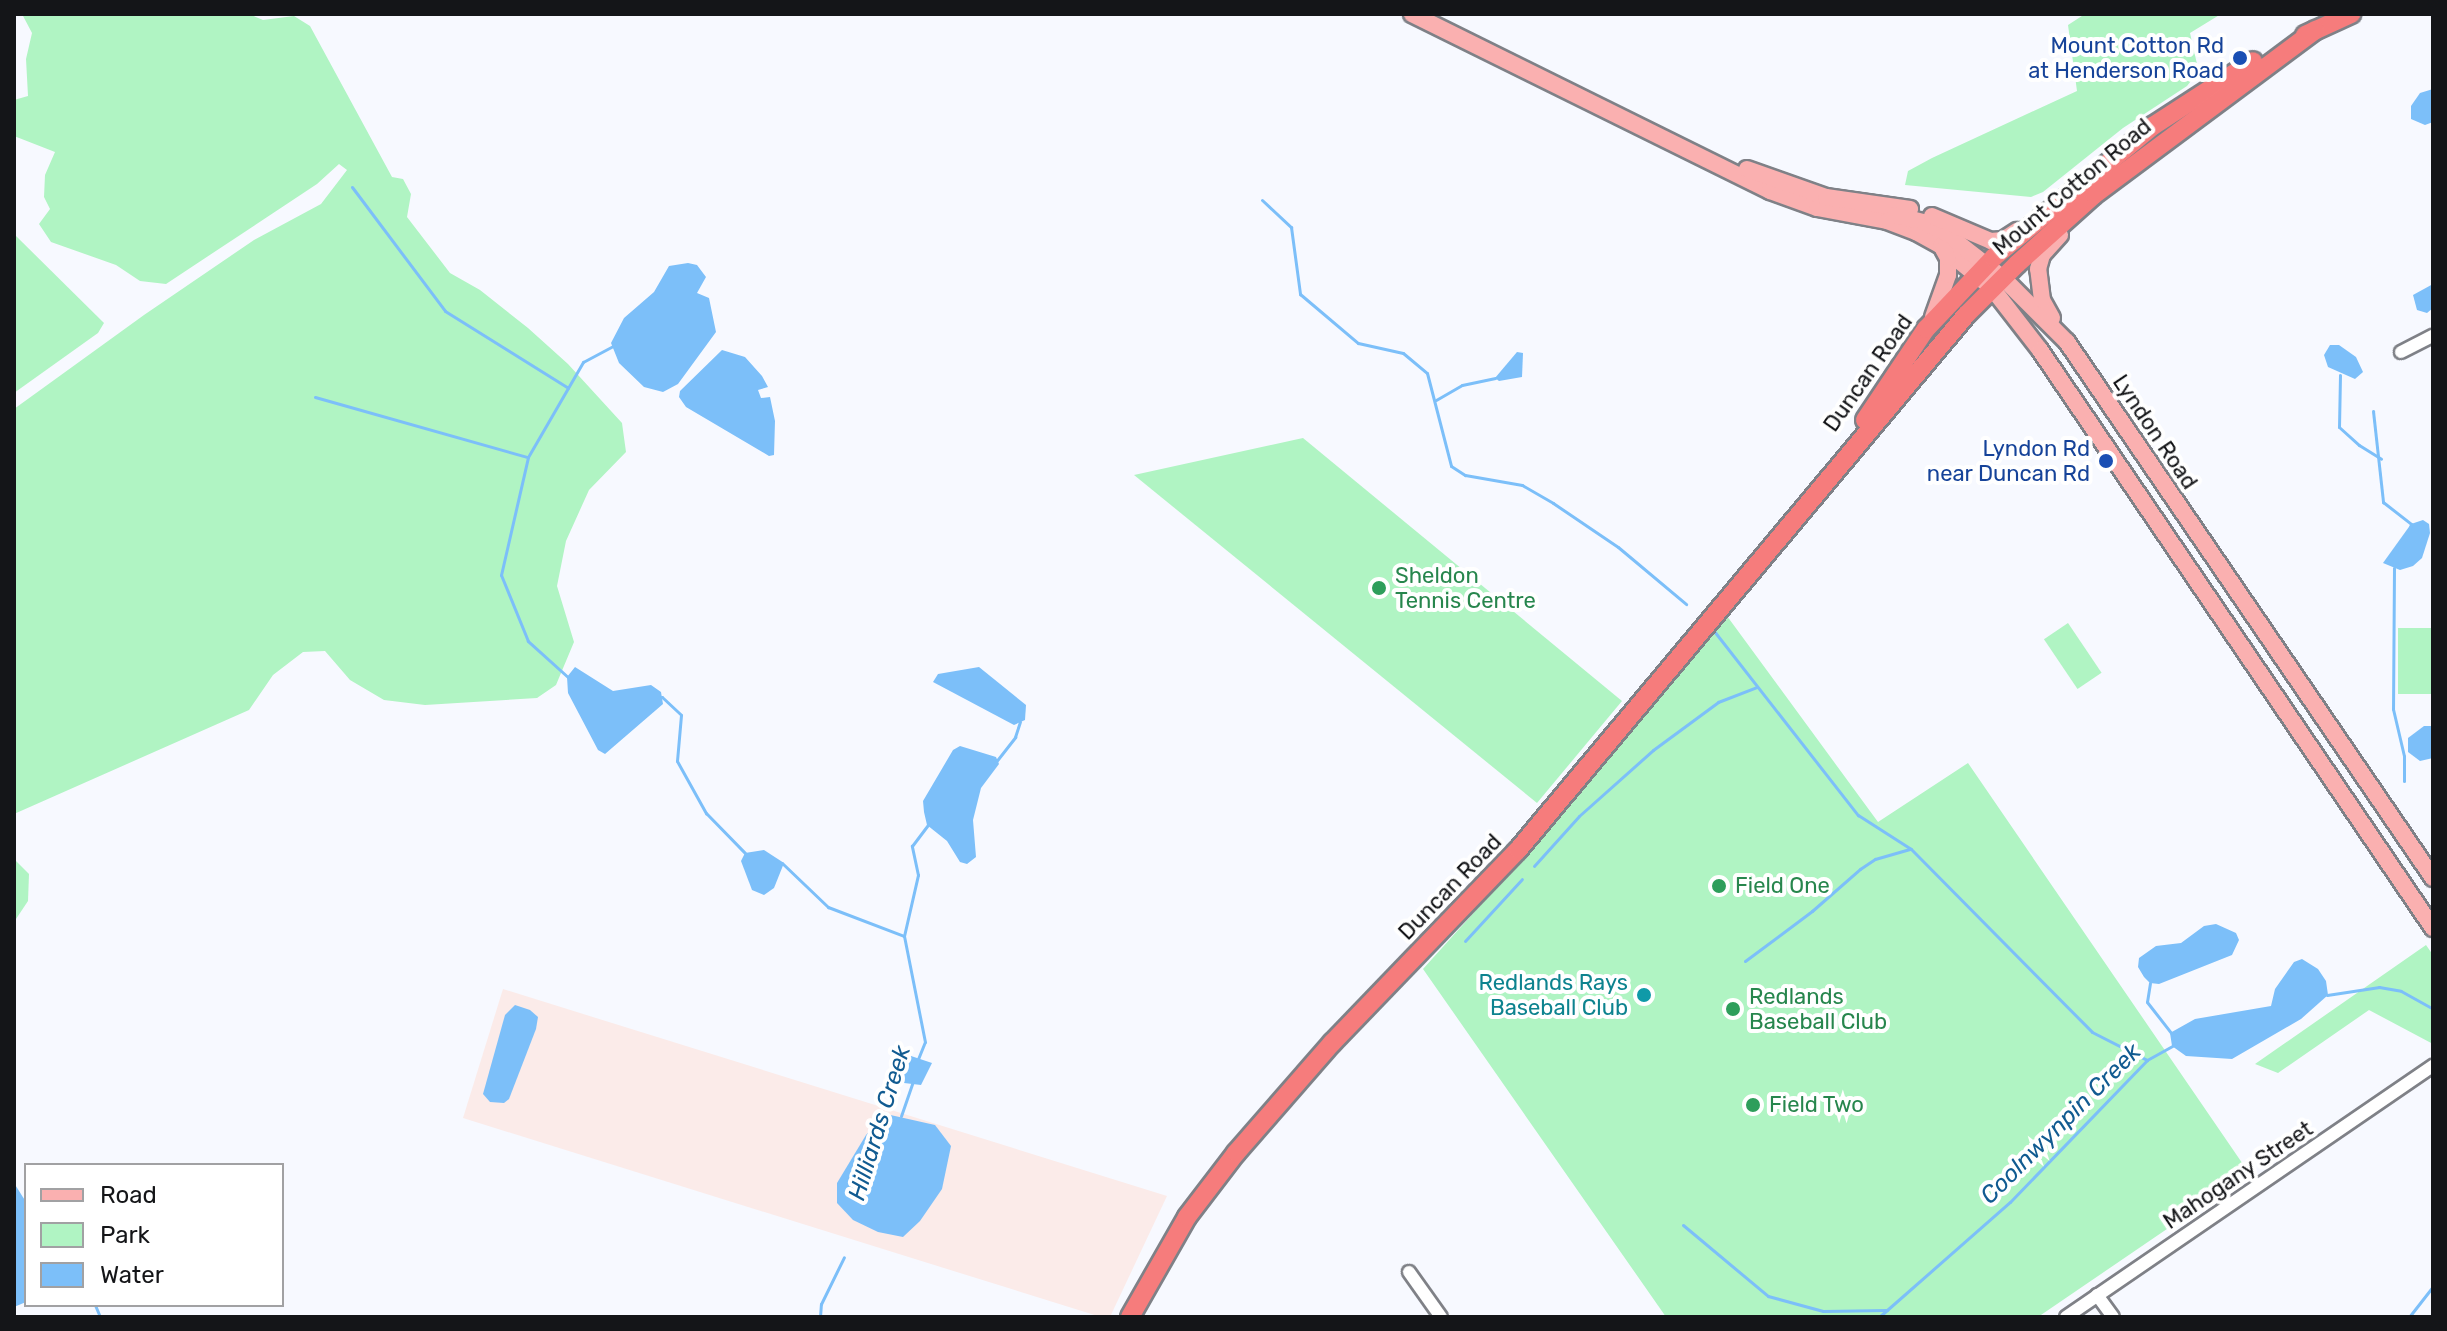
<!DOCTYPE html>
<html>
<head>
<meta charset="utf-8">
<style>
  body { margin:0 }
  #map { position:relative; width:2447px; height:1331px; overflow:hidden; background:#f7f9ff; font-family:Rubik,sans-serif }
  div>[style] { position:absolute }
  [style*='--x'] { left:calc(var(--x)*1px); top:calc(var(--y)*1px); width:calc(var(--w)*1px); rotate:calc(var(--a)*1deg) }
  .commercial>* { inset:0; background:#fbebe9 }
  .green>* { inset:0; background:#b0f4c3; transform-origin:0 0 }
  .water>* { inset:0; background:#7cbff9 }
  .stream>* { height:3px; margin:-1.5px; padding:0 1.5px; transform-origin:1.5px; border-radius:1.5px; background:#7cbff9 }
  .roads { filter:drop-shadow(2px 0 #7f8187) drop-shadow(-2px 0 #7f8187) drop-shadow(0 2px #7f8187) drop-shadow(0 -2px #7f8187) }
  .minor>* { height:12px; margin:-6px; padding:0 6px; transform-origin:6px; border-radius:6px; background:#fff }
  .major>* { height:16px; margin:-8px; padding:0 8px; transform-origin:8px; border-radius:8px; background:#fab0b0 }
  .highway>* { height:18px; margin:-9px; padding:0 9px; transform-origin:9px; border-radius:9px; background:#f67c7c }
  .dots>* { width:22px; height:22px; translate:-50% -50%; box-sizing:border-box; border:4px solid #fff; border-radius:50% }
  span { translate:-50% -50%; white-space:nowrap; text-align:center; line-height:1.15; -webkit-text-stroke:8px #fff; paint-order:stroke }
  .transit-label { font-size:22px; color:#164399 }
  .right { translate:-100% -50%; text-align:right }
  .street-label { font-size:22px; color:#141518 }
  .leisure-label { font-size:22px; color:#27864d }
  .left { translate:0 -50%; text-align:left }
  .culture-label { font-size:22px; color:#0d838f }
  .water-label { font-size:24px; color:#115b91; font-style:italic }
  .frame { position:absolute; inset:0; border:16px solid #141518; pointer-events:none }
  .legend { position:absolute; left:24px; top:1163px; width:260px; height:144px; box-sizing:border-box; background:#fff; border:2px solid #a1a1a3; margin:0; padding:10px 14px; list-style:none; font-size:24px; color:#141518 }
  .legend li { display:flex; align-items:center; gap:16px; height:40px }
  .legend b { width:40px; border:2px solid #a1a1a3 }
</style>
</head>
<body>
<div id="map">
  <div class="commercial">
    <i style="clip-path:polygon(503px 989px,1167px 1196px,1110px 1317px,1101px 1317px,463px 1118px)"></i>
  </div>
  <div class="green">
    <i style="clip-path:polygon(22px 14px,249px 14px,263px 20px,294px 16px,310px 26px,392px 177px,403px 179px,411px 194px,407px 217px,450px 273px,480px 290px,528px 328px,568px 364px,622px 423px,626px 452px,589px 490px,566px 541px,557px 586px,574px 642px,556px 685px,537px 698px,425px 705px,384px 700px,350px 680px,325px 651px,303px 652px,273px 675px,249px 710px,14px 814px,14px 409px,144px 315px,254px 240px,321px 204px,347px 170px,339px 164px,317px 184px,166px 284px,140px 281px,116px 265px,51px 242px,39px 224px,50px 209px,44px 197px,45px 175px,55px 152px,14px 136px,14px 100px,28px 96px,26px 59px,32px 33px)"></i>
    <i style="clip-path:polygon(2085px 14px,2221px 14px,2190px 33px,2197px 64px,2195px 76px,2187px 86px,2123px 128px,2043px 192px,2031px 197px,1905px 185px,1908px 171px,1932px 158px,2077px 91px,2068px 25px)"></i>
    <i style="clip-path:polygon(14px 234px,104px 323px,98px 333px,14px 393px)"></i>
    <i style="clip-path:polygon(1303px 438px,1622px 701px,1537px 803px,1134px 475px)"></i>
    <i style="clip-path:polygon(1727px 616px,1878px 822px,1968px 763px,2249px 1173px,2038px 1317px,1666px 1317px,1423px 969px,1532px 848px)"></i>
    <i style="left:2068px;top:623px;width:60px;height:29px;rotate:56deg"></i>
    <i style="left:2433px;top:628px;width:66px;height:35px;rotate:90deg"></i>
    <i style="clip-path:polygon(14px 859px,29px 874px,28px 901px,14px 922px)"></i>
    <i style="clip-path:polygon(2426px 945px,2433px 955px,2433px 1044px,2369px 1010px,2278px 1073px,2255px 1064px)"></i>
  </div>
  <div class="water">
    <i style="clip-path:polygon(2433px 89px,2433px 122px,2425px 125px,2411px 119px,2411px 106px,2420px 93px)"></i>
    <i style="clip-path:polygon(688px 263px,697px 265px,706px 277px,697px 293px,709px 298px,716px 332px,678px 384px,663px 392px,644px 387px,619px 363px,611px 343px,624px 318px,654px 292px,669px 266px)"></i>
    <i style="clip-path:polygon(2433px 284px,2433px 308px,2427px 313px,2417px 310px,2413px 295px)"></i>
    <i style="clip-path:polygon(2330px 345px,2339px 345px,2356px 357px,2363px 372px,2355px 379px,2328px 367px,2324px 355px)"></i>
    <i style="clip-path:polygon(722px 350px,745px 357px,762px 376px,768px 387px,758px 390px,761px 398px,770px 397px,775px 421px,774px 455px,769px 456px,686px 407px,679px 397px,680px 391px)"></i>
    <i style="clip-path:polygon(1517px 352px,1523px 353px,1522px 377px,1499px 381px,1495px 378px)"></i>
    <i style="clip-path:polygon(2423px 520px,2429px 524px,2430px 533px,2422px 558px,2413px 566px,2400px 570px,2383px 563px,2411px 524px)"></i>
    <i style="clip-path:polygon(575px 667px,613px 691px,651px 685px,661px 692px,663px 704px,605px 754px,598px 750px,568px 693px,567px 677px)"></i>
    <i style="clip-path:polygon(979px 667px,1026px 705px,1025px 720px,1014px 725px,933px 682px,938px 674px)"></i>
    <i style="clip-path:polygon(2424px 726px,2433px 726px,2433px 758px,2420px 761px,2408px 752px,2408px 738px)"></i>
    <i style="clip-path:polygon(960px 746px,996px 757px,999px 764px,981px 788px,973px 820px,976px 857px,967px 864px,960px 862px,947px 841px,927px 825px,924px 812px,923px 801px,953px 750px)"></i>
    <i style="clip-path:polygon(764px 850px,784px 863px,774px 888px,764px 895px,752px 890px,741px 861px,745px 853px)"></i>
    <i style="clip-path:polygon(2216px 924px,2236px 933px,2239px 940px,2232px 955px,2159px 984px,2150px 983px,2144px 977px,2138px 967px,2139px 958px,2156px 946px,2181px 943px,2204px 926px)"></i>
    <i style="clip-path:polygon(2302px 959px,2318px 969px,2326px 981px,2328px 995px,2301px 1019px,2232px 1059px,2186px 1056px,2172px 1046px,2170px 1033px,2195px 1019px,2271px 1006px,2275px 989px,2294px 962px)"></i>
    <i style="clip-path:polygon(515px 1005px,530px 1010px,538px 1017px,536px 1029px,509px 1099px,504px 1103px,490px 1102px,483px 1094px,505px 1015px)"></i>
    <i style="clip-path:polygon(911px 1056px,932px 1063px,921px 1085px,904px 1083px,898px 1070px)"></i>
    <i style="clip-path:polygon(886px 1114px,935px 1125px,951px 1146px,942px 1189px,920px 1221px,903px 1237px,878px 1232px,853px 1220px,837px 1203px,837px 1183px,866px 1135px)"></i>
    <i style="clip-path:polygon(14px 1183px,26px 1202px,26px 1302px,14px 1307px)"></i>
  </div>
  <div class="stream">
    <i style="--x:352;--y:187;--w:155;--a:53.1"></i>
    <i style="--x:445;--y:311;--w:145;--a:32"></i>
    <i style="--x:1262;--y:200;--w:40;--a:43"></i>
    <i style="--x:1291;--y:227;--w:68;--a:82.3"></i>
    <i style="--x:1300;--y:294;--w:76;--a:40.2"></i>
    <i style="--x:1358;--y:343;--w:46;--a:12.5"></i>
    <i style="--x:1403;--y:353;--w:31;--a:40"></i>
    <i style="--x:1427;--y:373;--w:96;--a:75.5"></i>
    <i style="--x:1451;--y:466;--w:17;--a:33"></i>
    <i style="--x:1465;--y:475;--w:58;--a:10"></i>
    <i style="--x:1522;--y:485;--w:36;--a:30"></i>
    <i style="--x:1553;--y:503;--w:78;--a:34.1"></i>
    <i style="--x:1618;--y:547;--w:89;--a:40"></i>
    <i style="--x:2340;--y:375;--w:52;--a:91.1"></i>
    <i style="--x:2339;--y:427;--w:27;--a:42"></i>
    <i style="--x:2359;--y:445;--w:26;--a:32"></i>
    <i style="--x:315;--y:397;--w:220;--a:15.8"></i>
    <i style="--x:1436;--y:400;--w:30;--a:-30"></i>
    <i style="--x:1462;--y:385;--w:34;--a:-12"></i>
    <i style="--x:2373;--y:411;--w:92;--a:83.7"></i>
    <i style="--x:2383;--y:502;--w:36;--a:38"></i>
    <i style="--x:2411;--y:524;--w:4;--a:104"></i>
    <i style="--x:2394;--y:568;--w:141;--a:90.4"></i>
    <i style="--x:2393;--y:709;--w:48;--a:76.8"></i>
    <i style="--x:2404;--y:756;--w:25;--a:90"></i>
    <i style="--x:1714;--y:631;--w:234;--a:52"></i>
    <i style="--x:1858;--y:815;--w:63;--a:32.7"></i>
    <i style="--x:1911;--y:849;--w:257;--a:45.3"></i>
    <i style="--x:2092;--y:1032;--w:62;--a:27"></i>
    <i style="--x:570;--y:679;--w:57;--a:-137.9"></i>
    <i style="--x:528;--y:641;--w:71;--a:-112.2"></i>
    <i style="--x:501;--y:575;--w:121;--a:-77.1"></i>
    <i style="--x:528;--y:457;--w:110;--a:-59.9"></i>
    <i style="--x:583;--y:362;--w:34;--a:-28"></i>
    <i style="--x:658;--y:698;--w:4;--a:-14"></i>
    <i style="--x:662;--y:697;--w:26;--a:43"></i>
    <i style="--x:681;--y:715;--w:46;--a:95"></i>
    <i style="--x:677;--y:761;--w:60;--a:60.9"></i>
    <i style="--x:706;--y:813;--w:56;--a:45.7"></i>
    <i style="--x:995;--y:763;--w:33;--a:-52"></i>
    <i style="--x:1015;--y:737;--w:16;--a:-72"></i>
    <i style="--x:782;--y:863;--w:64;--a:43.7"></i>
    <i style="--x:828;--y:907;--w:81;--a:20.9"></i>
    <i style="--x:1534;--y:866;--w:67;--a:-48"></i>
    <i style="--x:1579;--y:816;--w:99;--a:-41.7"></i>
    <i style="--x:1653;--y:750;--w:81;--a:-36.4"></i>
    <i style="--x:1718;--y:702;--w:42;--a:-21"></i>
    <i style="--x:1465;--y:941;--w:84;--a:-47.4"></i>
    <i style="--x:1745;--y:961;--w:84;--a:-36.7"></i>
    <i style="--x:1812;--y:911;--w:64;--a:-41.2"></i>
    <i style="--x:1860;--y:869;--w:18;--a:-34"></i>
    <i style="--x:1875;--y:859;--w:37;--a:-16"></i>
    <i style="--x:2150;--y:983;--w:19;--a:99"></i>
    <i style="--x:2147;--y:1002;--w:41;--a:52"></i>
    <i style="--x:2327;--y:995;--w:53;--a:-8.7"></i>
    <i style="--x:2379;--y:987;--w:22;--a:10"></i>
    <i style="--x:2401;--y:991;--w:37;--a:29"></i>
    <i style="--x:918;--y:1059;--w:18;--a:-68"></i>
    <i style="--x:925;--y:1042;--w:108;--a:-101.2"></i>
    <i style="--x:904;--y:936;--w:63;--a:-77.1"></i>
    <i style="--x:918;--y:875;--w:30;--a:-102"></i>
    <i style="--x:912;--y:846;--w:26;--a:-53"></i>
    <i style="--x:901;--y:1116;--w:36;--a:-71"></i>
    <i style="--x:1683;--y:1225;--w:111;--a:39.9"></i>
    <i style="--x:1768;--y:1296;--w:57;--a:15.3"></i>
    <i style="--x:1823;--y:1311;--w:64;--a:-0.9"></i>
    <i style="--x:95;--y:1305;--w:13;--a:67"></i>
    <i style="--x:820;--y:1317;--w:13;--a:-86"></i>
    <i style="--x:821;--y:1304;--w:52;--a:-63.9"></i>
    <i style="--x:1879;--y:1317;--w:174;--a:-41.3"></i>
    <i style="--x:2010;--y:1202;--w:197;--a:-46"></i>
    <i style="--x:2147;--y:1060;--w:33;--a:-29"></i>
    <i style="--x:2409;--y:1317;--w:39;--a:-52"></i>
  </div>
  <div class="roads">
    <div class="minor">
      <i style="--x:2401;--y:352;--w:36;--a:-27"></i>
      <i style="--x:1409;--y:1272;--w:55;--a:54.6"></i>
      <i style="--x:2097;--y:1295;--w:27;--a:54"></i>
      <i style="--x:2066;--y:1317;--w:445;--a:-34.4"></i>
    </div>
    <div class="major">
      <i style="--x:1412;--y:14;--w:399;--a:26.3"></i>
      <i style="--x:1770;--y:191;--w:50;--a:19.9"></i>
      <i style="--x:1817;--y:208;--w:71;--a:10.5"></i>
      <i style="--x:1887;--y:221;--w:31;--a:21"></i>
      <i style="--x:1916;--y:232;--w:29;--a:29"></i>
      <i style="--x:1941;--y:246;--w:66;--a:39.5"></i>
      <i style="--x:1992;--y:288;--w:78;--a:52.3"></i>
      <i style="--x:2040;--y:350;--w:699;--a:55.79"></i>
      <i style="--x:1747;--y:169;--w:84;--a:19.5"></i>
      <i style="--x:1826;--y:197;--w:85;--a:8.1"></i>
      <i style="--x:1895;--y:215;--w:29;--a:14"></i>
      <i style="--x:1923;--y:222;--w:23;--a:25"></i>
      <i style="--x:1944;--y:232;--w:75;--a:37.9"></i>
      <i style="--x:2003;--y:278;--w:91;--a:45"></i>
      <i style="--x:2067;--y:342;--w:649;--a:55.67"></i>
      <i style="--x:1932;--y:216;--w:64;--a:23"></i>
      <i style="--x:1991;--y:241;--w:12;--a:-5"></i>
      <i style="--x:2003;--y:240;--w:17;--a:-33"></i>
      <i style="--x:1933;--y:317;--w:45;--a:-70.3"></i>
      <i style="--x:1948;--y:275;--w:17;--a:-90"></i>
      <i style="--x:1948;--y:258;--w:10;--a:-119"></i>
      <i style="--x:2052;--y:318;--w:21;--a:-119"></i>
      <i style="--x:2042;--y:300;--w:31;--a:-97"></i>
      <i style="--x:2038;--y:269;--w:15;--a:-74"></i>
      <i style="--x:2042;--y:255;--w:27;--a:-48"></i>
    </div>
    <div class="highway">
      <i style="--x:2305;--y:35;--w:51;--a:-24.5"></i>
      <i style="--x:1865;--y:420;--w:110;--a:-56.2"></i>
      <i style="--x:1926;--y:329;--w:99;--a:-46.6"></i>
      <i style="--x:1994;--y:257;--w:206;--a:-39.5"></i>
      <i style="--x:2153;--y:126;--w:119;--a:-33"></i>
      <i style="--x:1130;--y:1317;--w:115;--a:-60.3"></i>
      <i style="--x:1187;--y:1217;--w:81;--a:-52.6"></i>
      <i style="--x:1236;--y:1153;--w:146;--a:-48.9"></i>
      <i style="--x:1332;--y:1043;--w:268;--a:-46.1"></i>
      <i style="--x:1518;--y:850;--w:698;--a:-50.06"></i>
      <i style="--x:1966;--y:315;--w:72;--a:-45"></i>
      <i style="--x:2017;--y:264;--w:103;--a:-41.9"></i>
      <i style="--x:2094;--y:195;--w:276;--a:-36.7"></i>
    </div>
  </div>
  <div class="dots">
    <i style="left:2240px;top:58px;background:#1a4fb4"></i>
    <i style="left:2106px;top:461px;background:#1a4fb4"></i>
    <i style="left:1379px;top:588px;background:#2e9e5b"></i>
    <i style="left:1719px;top:886px;background:#2e9e5b"></i>
    <i style="left:1644px;top:995px;background:#0f9aa8"></i>
    <i style="left:1733px;top:1009px;background:#2e9e5b"></i>
    <i style="left:1753px;top:1105px;background:#2e9e5b"></i>
  </div>
  <div class="transit-label">
    <span class="right" style="left:2224px;top:58px">Mount Cotton Rd<br>at Henderson Road</span>
    <span class="right" style="left:2090px;top:461px">Lyndon Rd<br>near Duncan Rd</span>
  </div>
  <div class="street-label">
    <span style="left:2072px;top:187px;rotate:-40deg">Mount Cotton Road</span>
    <span style="left:1868px;top:373px;rotate:-55deg">Duncan Road</span>
    <span style="left:2155px;top:432px;rotate:56deg">Lyndon Road</span>
    <span style="left:1450px;top:887px;rotate:-46deg">Duncan Road</span>
    <span style="left:2238px;top:1175px;rotate:-34deg">Mahogany Street</span>
  </div>
  <div class="leisure-label">
    <span class="left" style="left:1395px;top:588px">Sheldon<br>Tennis Centre</span>
    <span class="left" style="left:1735px;top:886px">Field One</span>
    <span class="left" style="left:1749px;top:1009px">Redlands<br>Baseball Club</span>
    <span class="left" style="left:1769px;top:1105px">Field Two</span>
  </div>
  <div class="culture-label">
    <span class="right" style="left:1628px;top:995px">Redlands Rays<br>Baseball Club</span>
  </div>
  <div class="water-label">
    <span style="left:880px;top:1123px;rotate:-73deg">Hilliards Creek</span>
    <span style="left:2061px;top:1124px;rotate:-45deg">Coolnwynpin Creek</span>
  </div>
  <div class="frame"></div>
  <ul class="legend">
  <li><b style="height:10px;background:#fab0b0"></b>Road</li>
  <li><b style="height:22px;background:#b0f4c3"></b>Park</li>
  <li><b style="height:22px;background:#7cbff9"></b>Water</li>
  </ul>
</div>
</body>
</html>
